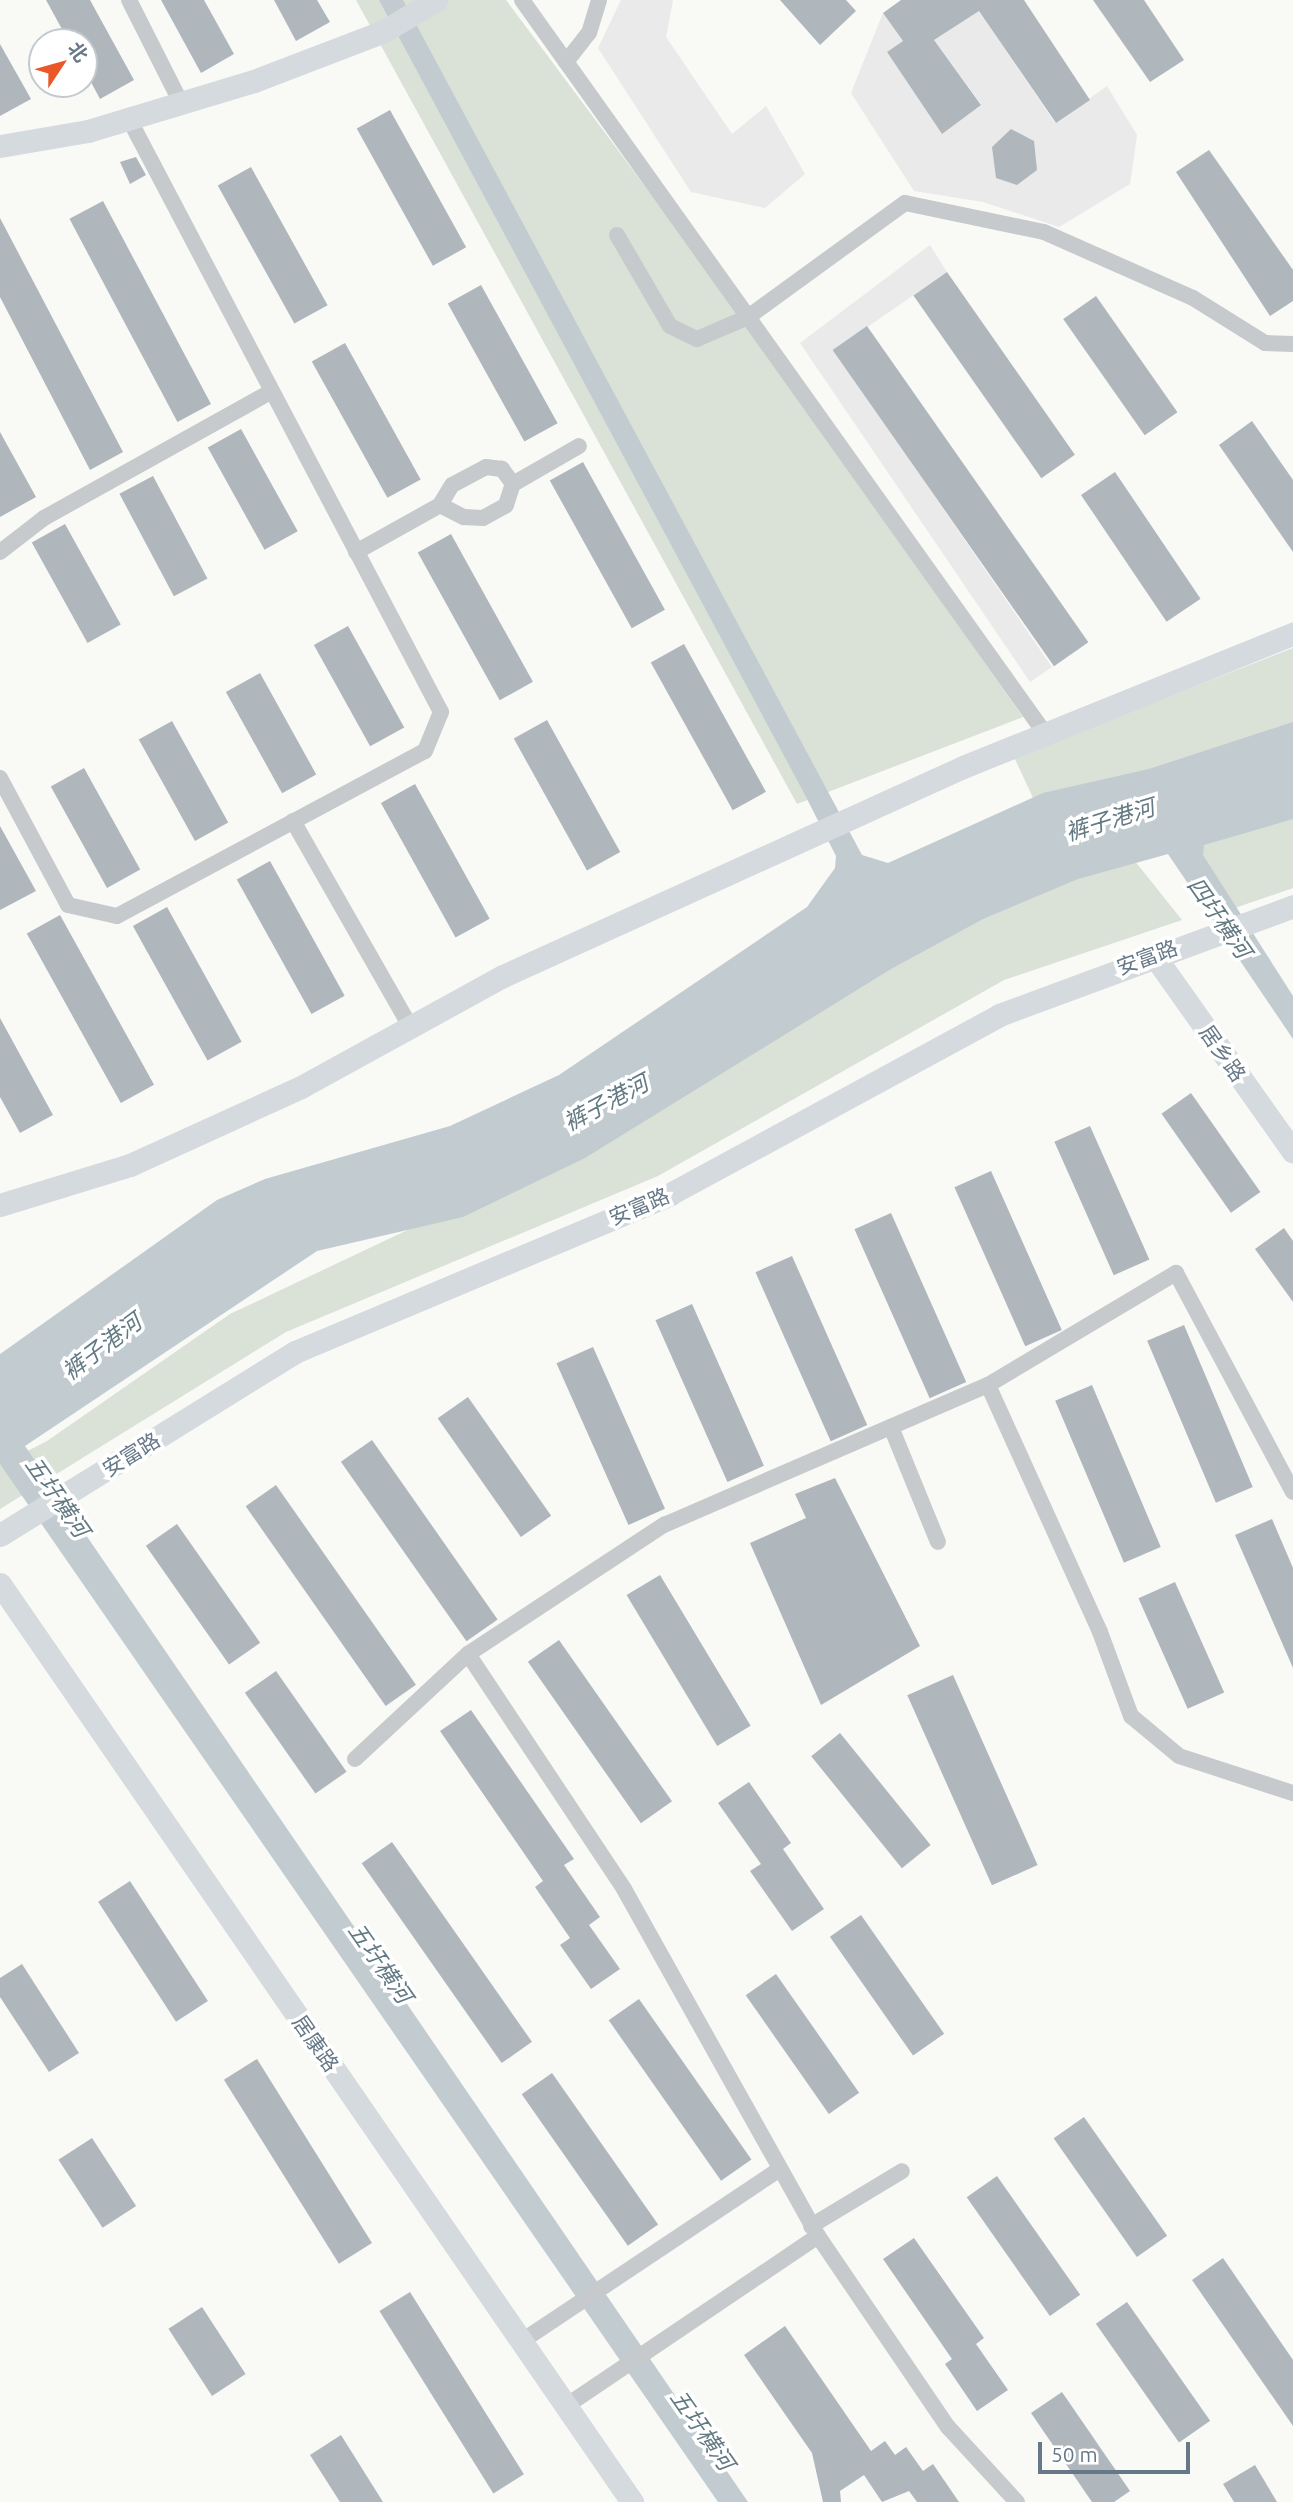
<!DOCTYPE html>
<html>
<head>
<meta charset="utf-8">
<style>
  body { margin:0 }
  #map { position:relative; width:1293px; height:2502px; overflow:hidden; background:#f9f9f6; font-family:Ubuntu,"Noto Sans SC",sans-serif }
  div>[style] { position:absolute }
  [style*='--x'] { left:calc(var(--x)*1px); top:calc(var(--y)*1px); width:calc(var(--w)*1px); rotate:calc(var(--a)*1deg) }
  .built>* { inset:0; background:#e9eae9 }
  .green>* { inset:0; background:#dae1d7 }
  .water>* { inset:0; background:#c1cbd0 }
  .building>* { inset:0; background:#afb7bd; transform-origin:0 0 }
  .street>* { height:16px; margin:-8px; padding:0 8px; transform-origin:8px; border-radius:8px; background:#c6cacd }
  .secondary>* { height:23px; margin:-11.5px; padding:0 11.5px; transform-origin:11.5px; border-radius:11.5px; background:#d5dade }
  span { translate:-50% -50%; white-space:nowrap; text-align:center; line-height:1.15; -webkit-text-stroke:7px #fff; paint-order:stroke }
  .street-label { font-size:21px; color:#677888 }
  .water-label { font-size:23px; color:#637a83; font-style:italic }
  .north { position:absolute; left:28px; top:28px; width:70px; height:70px; box-sizing:border-box; background:#fff; border:2px solid #c2c9cf; border-radius:50%; rotate:54deg; font-size:19px; font-weight:700; line-height:28px; text-align:center; color:#677888 }
  .north::after { content:''; display:block; margin:auto; width:24px; height:32px; background:#e95826; clip-path:polygon(50% 0,100% 100%,50% 72%,0 100%) }
  .scale { position:absolute; left:1038px; top:2442px; width:152px; height:32px; box-sizing:border-box; border:4px solid #677888; border-top:0; padding-left:9px; font-size:21px; line-height:24px; white-space:nowrap; color:#677888; -webkit-text-stroke:5px #fff; paint-order:stroke }
</style>
</head>
<body>
<div id="map">
  <div class="built">
    <i style="clip-path:polygon(621px 0,673px 0,666px 37px,732px 134px,766px 106px,805px 174px,765px 208px,691px 192px,598px 48px)"></i>
    <i style="clip-path:polygon(979px 11px,1055px 123px,1107px 86px,1137px 135px,1130px 184px,1059px 227px,983px 202px,914px 191px,851px 93px,883px 13px,903px 41px,887px 52px,942px 134px,981px 104px,934px 40px)"></i>
    <i style="clip-path:polygon(930px 245px,947px 272px,834px 350px,1052px 667px,1030px 682px,800px 343px)"></i>
  </div>
  <div class="green">
    <i style="clip-path:polygon(356px 0,506px 0,729px 299px,1023px 717px,797px 804px)"></i>
    <i style="clip-path:polygon(1293px 648px,1293px 738px,1041px 815px,1014px 757px)"></i>
    <i style="clip-path:polygon(1293px 790px,1293px 888px,1223px 912px,1173px 836px)"></i>
    <i style="clip-path:polygon(1126px 850px,1182px 920px,1004px 980px,658px 1176px,286px 1332px,0 1509px,0 1465px,47px 1441px,230px 1314px,509px 1182px,895px 940px)"></i>
  </div>
  <div class="water">
    <i style="clip-path:polygon(379px 0,403px 0,862px 855px,888px 863px,1043px 793px,1149px 769px,1293px 722px,1293px 819px,1204px 845px,1203px 855px,1293px 996px,1293px 1039px,1168px 854px,1078px 879px,983px 919px,891px 969px,585px 1158px,463px 1217px,317px 1251px,25px 1446px,748px 2502px,718px 2502px,0 1464px,0 1354px,10px 1347px,217px 1200px,265px 1179px,450px 1126px,559px 1075px,807px 907px,835px 868px,836px 856px,804px 793px)"></i>
  </div>
  <div class="building">
    <i style="clip-path:polygon(46px 0,90px 0,134px 80px,100px 99px,84px 69px,84px 42px,69px 42px)"></i>
    <i style="clip-path:polygon(161px 0,204px 0,234px 54px,201px 73px)"></i>
    <i style="clip-path:polygon(274px 0,317px 0,330px 22px,296px 41px)"></i>
    <i style="clip-path:polygon(780px 0,846px 0,856px 11px,820px 45px)"></i>
    <i style="clip-path:polygon(901px 0,1024px 0,1090px 100px,1056px 123px,979px 11px,934px 40px,981px 105px,942px 134px,887px 52px,903px 41px,883px 13px)"></i>
    <i style="clip-path:polygon(1093px 0,1144px 0,1184px 60px,1150px 82px)"></i>
    <i style="clip-path:polygon(0 44px,31px 99px,0 116px)"></i>
    <i style="left:390px;top:110px;width:157px;height:38px;rotate:61deg"></i>
    <i style="clip-path:polygon(1011px 129px,1034px 141px,1037px 170px,1017px 185px,996px 178px,992px 147px)"></i>
    <i style="clip-path:polygon(1209px 150px,1293px 270px,1293px 301px,1270px 316px,1176px 172px)"></i>
    <i style="clip-path:polygon(136px 157px,146px 175px,130px 184px,120px 162px)"></i>
    <i style="left:251px;top:167px;width:158px;height:38px;rotate:61deg"></i>
    <i style="left:103px;top:201px;width:230px;height:38px;rotate:62deg"></i>
    <i style="clip-path:polygon(0 218px,123px 452px,90px 470px,0 297px)"></i>
    <i style="left:947px;top:272px;width:223px;height:41px;rotate:55deg"></i>
    <i style="left:481px;top:285px;width:158px;height:38px;rotate:61deg"></i>
    <i style="left:1096px;top:296px;width:142px;height:40px;rotate:55deg"></i>
    <i style="left:867px;top:326px;width:386px;height:42px;rotate:55deg"></i>
    <i style="left:345px;top:343px;width:156px;height:38px;rotate:61deg"></i>
    <i style="clip-path:polygon(1252px 421px,1293px 480px,1293px 552px,1219px 445px)"></i>
    <i style="left:241px;top:429px;width:117px;height:38px;rotate:61deg"></i>
    <i style="clip-path:polygon(0 432px,36px 497px,0 517px)"></i>
    <i style="left:583px;top:462px;width:169px;height:38px;rotate:61deg"></i>
    <i style="left:1115px;top:472px;width:153px;height:41px;rotate:56deg"></i>
    <i style="left:153px;top:476px;width:116px;height:38px;rotate:62deg"></i>
    <i style="left:65px;top:524px;width:115px;height:38px;rotate:61deg"></i>
    <i style="left:451px;top:534px;width:169px;height:38px;rotate:61deg"></i>
    <i style="left:348px;top:626px;width:116px;height:39px;rotate:61deg"></i>
    <i style="left:684px;top:644px;width:169px;height:38px;rotate:61deg"></i>
    <i style="left:260px;top:673px;width:116px;height:39px;rotate:61deg"></i>
    <i style="left:547px;top:720px;width:151px;height:38px;rotate:61deg"></i>
    <i style="left:172px;top:721px;width:116px;height:38px;rotate:61deg"></i>
    <i style="left:84px;top:768px;width:116px;height:38px;rotate:61deg"></i>
    <i style="left:415px;top:784px;width:154px;height:39px;rotate:61deg"></i>
    <i style="clip-path:polygon(0 826px,36px 891px,0 910px)"></i>
    <i style="left:270px;top:861px;width:154px;height:38px;rotate:61deg"></i>
    <i style="left:167px;top:907px;width:154px;height:39px;rotate:61deg"></i>
    <i style="left:60px;top:915px;width:194px;height:38px;rotate:61deg"></i>
    <i style="clip-path:polygon(0 1018px,53px 1115px,20px 1133px,0 1097px)"></i>
    <i style="left:1191px;top:1093px;width:121px;height:36px;rotate:55deg"></i>
    <i style="left:1090px;top:1126px;width:146px;height:39px;rotate:66deg"></i>
    <i style="left:991px;top:1171px;width:174px;height:40px;rotate:66deg"></i>
    <i style="left:891px;top:1213px;width:185px;height:40px;rotate:66deg"></i>
    <i style="clip-path:polygon(1284px 1228px,1293px 1241px,1293px 1302px,1255px 1249px)"></i>
    <i style="left:792px;top:1256px;width:185px;height:40px;rotate:66deg"></i>
    <i style="left:692px;top:1304px;width:177px;height:40px;rotate:66deg"></i>
    <i style="left:1184px;top:1325px;width:176px;height:40px;rotate:67deg"></i>
    <i style="left:593px;top:1347px;width:177px;height:40px;rotate:66deg"></i>
    <i style="left:1092px;top:1385px;width:176px;height:40px;rotate:67deg"></i>
    <i style="left:468px;top:1397px;width:145px;height:37px;rotate:55deg"></i>
    <i style="left:372px;top:1440px;width:219px;height:38px;rotate:55deg"></i>
    <i style="clip-path:polygon(835px 1478px,920px 1646px,821px 1705px,750px 1543px,806px 1518px,795px 1494px)"></i>
    <i style="left:276px;top:1485px;width:244px;height:37px;rotate:55deg"></i>
    <i style="clip-path:polygon(1272px 1519px,1293px 1568px,1293px 1668px,1235px 1535px)"></i>
    <i style="left:177px;top:1524px;width:145px;height:38px;rotate:55deg"></i>
    <i style="left:660px;top:1575px;width:176px;height:39px;rotate:59deg"></i>
    <i style="left:1175px;top:1582px;width:121px;height:40px;rotate:66deg"></i>
    <i style="left:559px;top:1640px;width:197px;height:38px;rotate:55deg"></i>
    <i style="left:276px;top:1671px;width:123px;height:38px;rotate:55deg"></i>
    <i style="left:953px;top:1675px;width:208px;height:50px;rotate:66deg"></i>
    <i style="clip-path:polygon(471px 1710px,574px 1859px,564px 1865px,600px 1917px,589px 1925px,620px 1969px,591px 1989px,560px 1945px,570px 1938px,535px 1887px,543px 1881px,440px 1731px)"></i>
    <i style="left:840px;top:1733px;width:144px;height:37px;rotate:51deg"></i>
    <i style="clip-path:polygon(749px 1782px,791px 1843px,783px 1849px,824px 1909px,792px 1931px,750px 1871px,761px 1864px,718px 1803px)"></i>
    <i style="left:392px;top:1842px;width:244px;height:37px;rotate:55deg"></i>
    <i style="left:130px;top:1881px;width:143px;height:38px;rotate:57deg"></i>
    <i style="left:861px;top:1915px;width:145px;height:38px;rotate:55deg"></i>
    <i style="clip-path:polygon(22px 1964px,79px 2053px,49px 2072px,0 1997px,0 1978px)"></i>
    <i style="left:776px;top:1974px;width:145px;height:37px;rotate:55deg"></i>
    <i style="left:639px;top:1999px;width:196px;height:37px;rotate:55deg"></i>
    <i style="left:257px;top:2059px;width:217px;height:39px;rotate:58deg"></i>
    <i style="left:552px;top:2073px;width:185px;height:37px;rotate:55deg"></i>
    <i style="left:1084px;top:2117px;width:145px;height:37px;rotate:55deg"></i>
    <i style="left:92px;top:2138px;width:81px;height:40px;rotate:57deg"></i>
    <i style="left:997px;top:2176px;width:145px;height:37px;rotate:55deg"></i>
    <i style="clip-path:polygon(914px 2238px,984px 2338px,976px 2344px,1008px 2390px,977px 2411px,945px 2364px,952px 2359px,883px 2259px)"></i>
    <i style="clip-path:polygon(1223px 2258px,1293px 2360px,1293px 2426px,1192px 2280px)"></i>
    <i style="left:410px;top:2292px;width:215px;height:36px;rotate:58deg"></i>
    <i style="left:1127px;top:2302px;width:145px;height:38px;rotate:55deg"></i>
    <i style="left:202px;top:2307px;width:80px;height:40px;rotate:57deg"></i>
    <i style="clip-path:polygon(785px 2326px,871px 2451px,885px 2441px,895px 2455px,906px 2447px,923px 2471px,933px 2464px,959px 2502px,917px 2502px,909px 2491px,882px 2502px,864px 2475px,840px 2491px,841px 2502px,823px 2502px,812px 2453px,744px 2355px)"></i>
    <i style="clip-path:polygon(1062px 2392px,1130px 2491px,1114px 2502px,1092px 2502px,1031px 2413px)"></i>
    <i style="clip-path:polygon(341px 2435px,383px 2502px,340px 2502px,310px 2455px)"></i>
    <i style="clip-path:polygon(1255px 2465px,1277px 2502px,1234px 2502px,1223px 2484px)"></i>
  </div>
  <div class="street">
    <i style="--x:129;--y:0;--w:115;--a:63.2"></i>
    <i style="--x:522;--y:0;--w:899;--a:54.51"></i>
    <i style="--x:566;--y:62;--w:37;--a:-52"></i>
    <i style="--x:589;--y:33;--w:34;--a:-73"></i>
    <i style="--x:617;--y:235;--w:105;--a:59.8"></i>
    <i style="--x:670;--y:326;--w:30;--a:26"></i>
    <i style="--x:697;--y:339;--w:56;--a:-23.3"></i>
    <i style="--x:748;--y:317;--w:194;--a:-36"></i>
    <i style="--x:905;--y:203;--w:142;--a:11.8"></i>
    <i style="--x:1044;--y:232;--w:163;--a:23.9"></i>
    <i style="--x:1193;--y:298;--w:85;--a:32"></i>
    <i style="--x:1265;--y:343;--w:28;--a:2"></i>
    <i style="--x:513;--y:484;--w:19;--a:-126"></i>
    <i style="--x:502;--y:469;--w:16;--a:-173"></i>
    <i style="--x:486;--y:467;--w:38;--a:152"></i>
    <i style="--x:452;--y:485;--w:23;--a:121"></i>
    <i style="--x:440;--y:505;--w:27;--a:27"></i>
    <i style="--x:464;--y:517;--w:19;--a:3"></i>
    <i style="--x:483;--y:518;--w:26;--a:-29"></i>
    <i style="--x:506;--y:505;--w:22;--a:-72"></i>
    <i style="--x:513;--y:484;--w:76;--a:-29.9"></i>
    <i style="--x:0;--y:552;--w:56;--a:-37.7"></i>
    <i style="--x:44;--y:518;--w:259;--a:-29.1"></i>
    <i style="--x:356;--y:552;--w:96;--a:-29.2"></i>
    <i style="--x:0;--y:778;--w:144;--a:61.8"></i>
    <i style="--x:68;--y:905;--w:50;--a:12.7"></i>
    <i style="--x:117;--y:916;--w:349;--a:-28.2"></i>
    <i style="--x:425;--y:751;--w:42;--a:-67.7"></i>
    <i style="--x:441;--y:712;--w:670;--a:-117.75"></i>
    <i style="--x:293;--y:821;--w:238;--a:60.3"></i>
    <i style="--x:988;--y:1385;--w:271;--a:65.6"></i>
    <i style="--x:1100;--y:1632;--w:90;--a:69.7"></i>
    <i style="--x:1131;--y:1716;--w:62;--a:39.8"></i>
    <i style="--x:1179;--y:1756;--w:120;--a:18"></i>
    <i style="--x:891;--y:1427;--w:124;--a:67.8"></i>
    <i style="--x:468;--y:1654;--w:282;--a:56.4"></i>
    <i style="--x:624;--y:1889;--w:398;--a:60.8"></i>
    <i style="--x:818;--y:2236;--w:231;--a:55.8"></i>
    <i style="--x:948;--y:2427;--w:102;--a:47.4"></i>
    <i style="--x:355;--y:1759;--w:154;--a:-42.9"></i>
    <i style="--x:468;--y:1654;--w:235;--a:-33.4"></i>
    <i style="--x:664;--y:1525;--w:353;--a:-23.4"></i>
    <i style="--x:988;--y:1385;--w:219;--a:-30.8"></i>
    <i style="--x:1176;--y:1273;--w:248;--a:61.9"></i>
    <i style="--x:811;--y:2226;--w:106;--a:-31.1"></i>
    <i style="--x:522;--y:2341;--w:308;--a:-33.7"></i>
    <i style="--x:566;--y:2406;--w:304;--a:-34"></i>
  </div>
  <div class="secondary">
    <i style="--x:0;--y:146;--w:89;--a:-9.7"></i>
    <i style="--x:88;--y:131;--w:173;--a:-16.8"></i>
    <i style="--x:254;--y:81;--w:139;--a:-21"></i>
    <i style="--x:384;--y:31;--w:61;--a:-30.8"></i>
    <i style="--x:1153;--y:954;--w:242;--a:54.7"></i>
    <i style="--x:0;--y:1205;--w:136;--a:-17.1"></i>
    <i style="--x:130;--y:1165;--w:188;--a:-24.5"></i>
    <i style="--x:301;--y:1087;--w:230;--a:-28.8"></i>
    <i style="--x:503;--y:976;--w:505;--a:-24.43"></i>
    <i style="--x:963;--y:767;--w:356;--a:-22"></i>
    <i style="--x:0;--y:1535;--w:347;--a:-31.8"></i>
    <i style="--x:295;--y:1352;--w:407;--a:-22.8"></i>
    <i style="--x:670;--y:1194;--w:375;--a:-28.5"></i>
    <i style="--x:999;--y:1015;--w:314;--a:-20.3"></i>
    <i style="--x:0;--y:1584;--w:1115;--a:55.45"></i>
  </div>
  <div class="street-label">
    <span style="left:1147px;top:957px;rotate:-20deg">安富路</span>
    <span style="left:1223px;top:1053px;rotate:55deg">居乡路</span>
    <span style="left:639px;top:1206px;rotate:-23deg">安富路</span>
    <span style="left:131px;top:1454px;rotate:-32deg">安富路</span>
    <span style="left:316px;top:2043px;rotate:55deg">居康路</span>
  </div>
  <div class="water-label">
    <span style="left:1110px;top:820px;rotate:-17deg">裤子港河</span>
    <span style="left:1219px;top:918px;rotate:55deg">四圩横河</span>
    <span style="left:606px;top:1103px;rotate:-28deg">裤子港河</span>
    <span style="left:102px;top:1347px;rotate:-37deg">裤子港河</span>
    <span style="left:57px;top:1497px;rotate:55deg">五圩横河</span>
    <span style="left:380px;top:1963px;rotate:55deg">五圩横河</span>
    <span style="left:702px;top:2430px;rotate:55deg">五圩横河</span>
  </div>
  <div class="north">北</div>
  <div class="scale">50 m</div>
</div>
</body>
</html>
